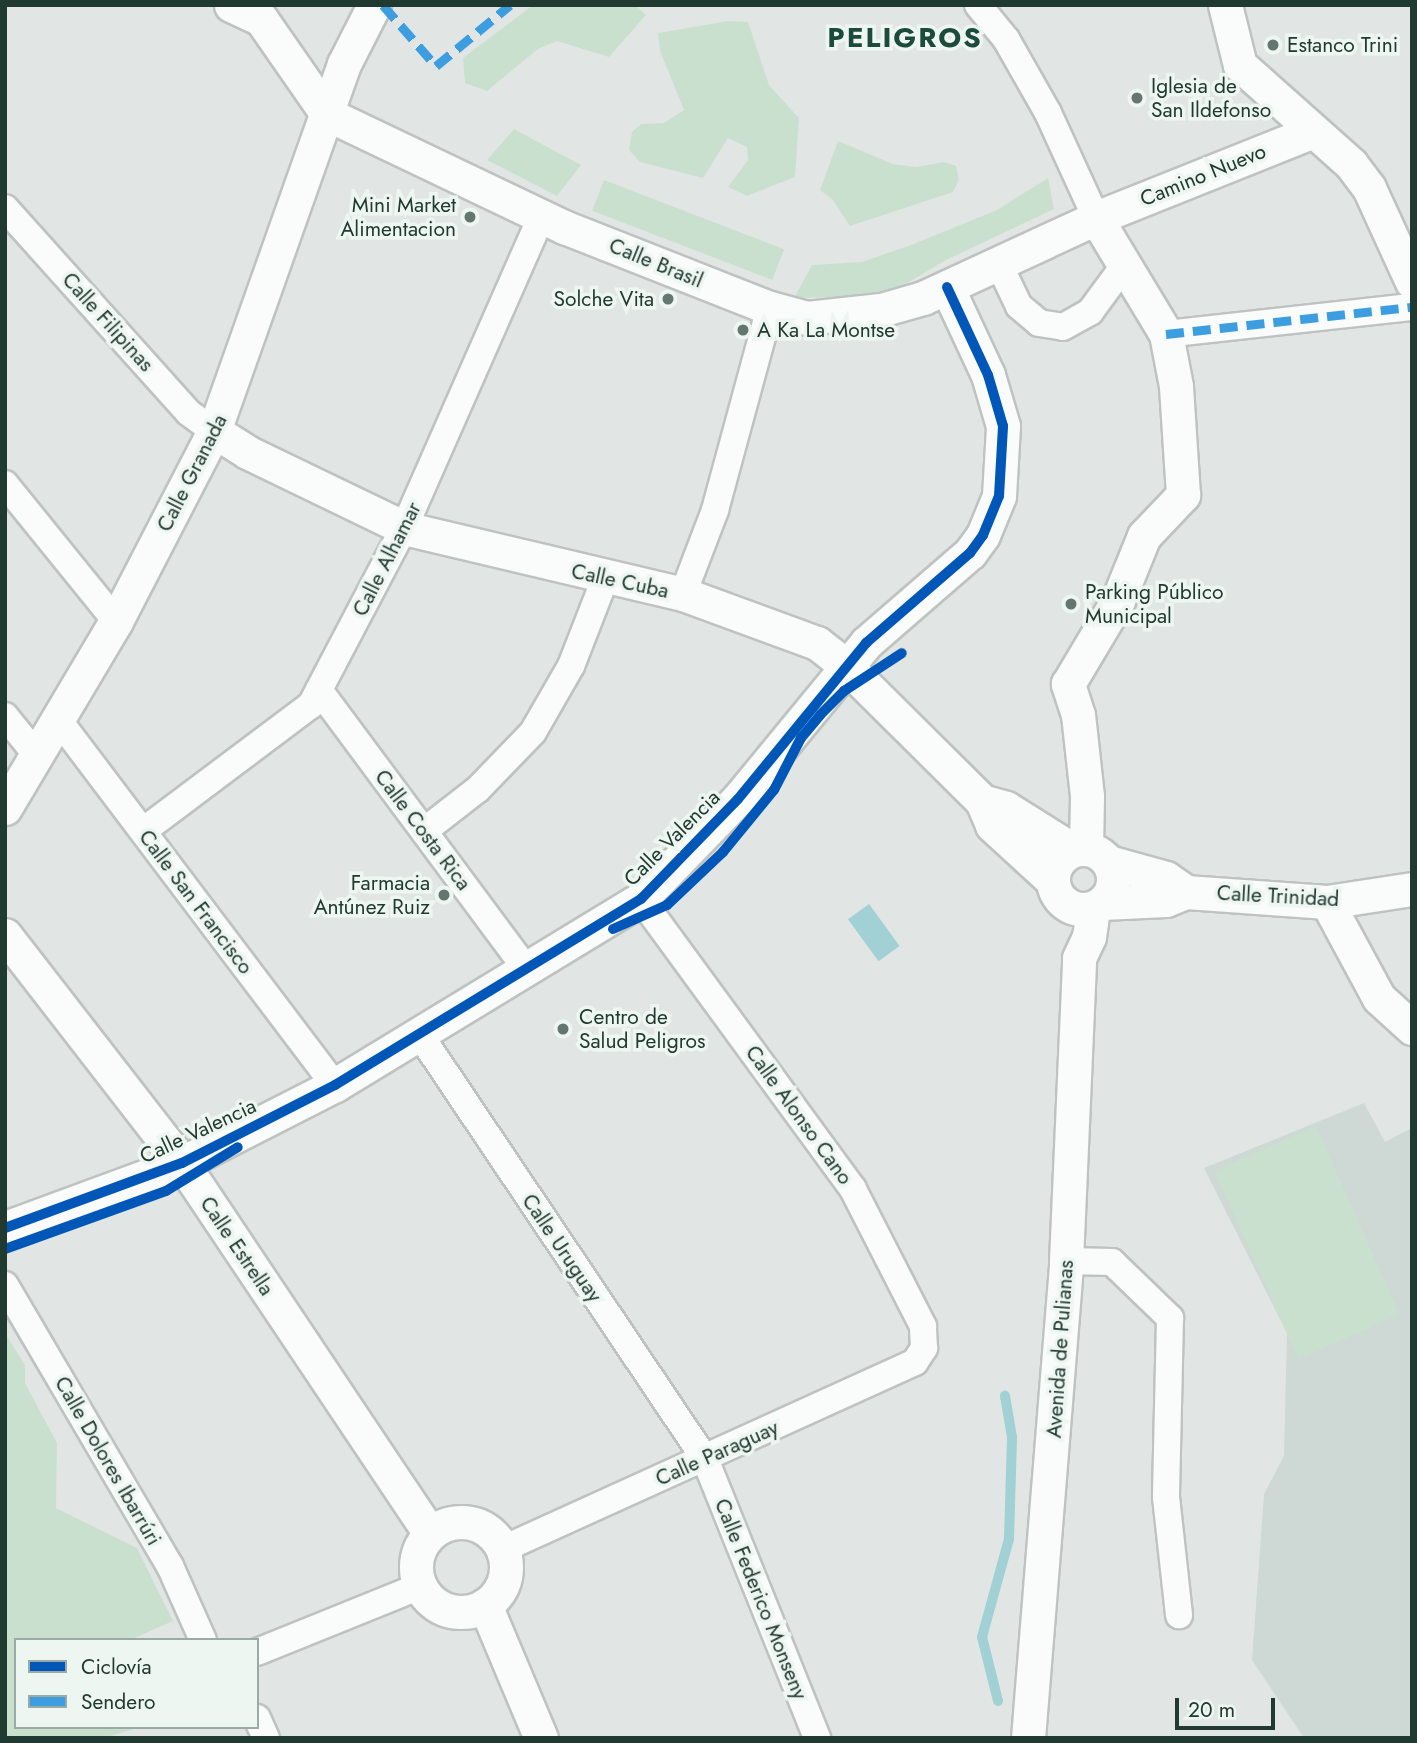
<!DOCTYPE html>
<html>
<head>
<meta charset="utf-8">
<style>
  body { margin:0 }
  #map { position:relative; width:1417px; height:1743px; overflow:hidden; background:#e1e6e4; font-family:Jost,sans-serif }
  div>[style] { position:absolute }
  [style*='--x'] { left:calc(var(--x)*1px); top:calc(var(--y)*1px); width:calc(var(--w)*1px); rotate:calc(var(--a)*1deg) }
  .built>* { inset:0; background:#ced8d4 }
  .green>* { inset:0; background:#cae0cf; transform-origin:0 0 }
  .water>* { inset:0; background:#a1d0d5; transform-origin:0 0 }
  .stream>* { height:10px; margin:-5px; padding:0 5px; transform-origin:5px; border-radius:5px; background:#a1d0d5 }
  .roads { filter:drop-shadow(2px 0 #bec3c1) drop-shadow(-2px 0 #bec3c1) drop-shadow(0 2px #bec3c1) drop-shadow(0 -2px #bec3c1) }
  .minor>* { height:26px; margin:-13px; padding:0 13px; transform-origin:13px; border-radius:13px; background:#fafbfb }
  .tertiary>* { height:33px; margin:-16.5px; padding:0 16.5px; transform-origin:16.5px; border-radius:16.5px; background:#fafbfb }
  .tertiary>.ring { margin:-16.5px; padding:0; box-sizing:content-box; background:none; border:33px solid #fafbfb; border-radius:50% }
  .quiet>* { height:9px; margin-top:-4.5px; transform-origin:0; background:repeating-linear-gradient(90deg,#3c9ee1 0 18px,transparent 0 27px) }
  .cycleway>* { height:10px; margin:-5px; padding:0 5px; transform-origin:5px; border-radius:5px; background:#0057b8 }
  .dots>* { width:19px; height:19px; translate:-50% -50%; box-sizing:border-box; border:4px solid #eef6f2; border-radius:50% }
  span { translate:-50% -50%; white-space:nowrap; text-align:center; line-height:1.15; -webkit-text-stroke:7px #eef6f2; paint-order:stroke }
  .poi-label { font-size:21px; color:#203931 }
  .left { translate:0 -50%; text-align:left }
  .right { translate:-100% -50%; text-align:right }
  .street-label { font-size:21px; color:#203931 }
  .district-label { font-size:28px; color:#1c4a3c; font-weight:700; letter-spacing:2px }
  .frame { position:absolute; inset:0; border:7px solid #203931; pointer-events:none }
  .legend { position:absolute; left:14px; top:1638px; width:245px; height:91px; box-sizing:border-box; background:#eef6f2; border:2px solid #9caaa5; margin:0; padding:9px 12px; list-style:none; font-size:21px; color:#203931 }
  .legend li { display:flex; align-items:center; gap:14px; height:35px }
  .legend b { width:35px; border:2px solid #9caaa5 }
  .scale { position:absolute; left:1175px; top:1698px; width:100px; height:32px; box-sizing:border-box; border:4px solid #203931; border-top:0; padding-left:9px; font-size:21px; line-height:24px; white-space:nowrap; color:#203931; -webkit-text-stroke:5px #eef6f2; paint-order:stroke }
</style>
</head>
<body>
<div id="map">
  <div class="built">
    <i style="clip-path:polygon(1364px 1103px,1385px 1142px,1412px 1128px,1412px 1738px,1304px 1738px,1252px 1660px,1264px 1494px,1284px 1456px,1287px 1333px,1204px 1168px)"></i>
  </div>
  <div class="green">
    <i style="clip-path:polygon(533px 5px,635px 5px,646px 15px,609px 57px,557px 41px,538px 49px,487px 91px,465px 83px,463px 58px)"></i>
    <i style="clip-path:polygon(728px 21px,748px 22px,769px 85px,799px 118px,795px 177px,747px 196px,728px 187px,748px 160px,747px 147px,728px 138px,703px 178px,640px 162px,629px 150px,632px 132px,641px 124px,664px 123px,684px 110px,660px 51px,658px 33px)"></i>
    <i style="clip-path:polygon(514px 129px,581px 165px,557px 196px,487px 160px)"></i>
    <i style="clip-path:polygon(838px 141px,893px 164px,917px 167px,944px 162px,956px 166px,959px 180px,953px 192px,850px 226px,833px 200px,820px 190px)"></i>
    <i style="clip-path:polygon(1048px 178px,1054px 209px,946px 260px,899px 288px,845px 297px,794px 298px,812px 265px,862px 262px,911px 245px,997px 210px)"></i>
    <i style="left:604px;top:180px;width:193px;height:33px;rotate:21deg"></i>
    <i style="left:1316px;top:1126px;width:206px;height:111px;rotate:66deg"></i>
    <i style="clip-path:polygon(5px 1333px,25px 1365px,25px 1383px,57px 1443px,56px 1508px,137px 1548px,173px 1621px,130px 1640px,16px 1640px,16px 1727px,141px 1727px,104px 1738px,5px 1738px)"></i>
  </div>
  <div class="water">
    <i style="left:869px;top:904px;width:52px;height:26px;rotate:54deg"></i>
  </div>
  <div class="stream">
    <i style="--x:998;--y:1701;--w:66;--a:-104"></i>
    <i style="--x:982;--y:1637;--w:102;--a:-74.6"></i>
    <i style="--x:1009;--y:1539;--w:102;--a:-88.3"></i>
    <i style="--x:1012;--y:1437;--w:42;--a:-99.7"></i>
  </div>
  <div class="roads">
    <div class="minor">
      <i style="--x:978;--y:5;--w:44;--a:50.5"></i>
      <i style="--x:1006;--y:39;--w:85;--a:60.4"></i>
      <i style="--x:1048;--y:113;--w:115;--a:65.4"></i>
      <i style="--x:5;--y:208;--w:275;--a:48.1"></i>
      <i style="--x:189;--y:413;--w:31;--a:36"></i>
      <i style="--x:998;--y:262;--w:49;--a:64.5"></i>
      <i style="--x:1019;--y:306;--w:26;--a:40"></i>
      <i style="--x:1039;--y:323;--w:24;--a:9"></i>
      <i style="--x:1063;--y:327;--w:31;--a:-29"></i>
      <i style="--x:1090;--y:312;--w:56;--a:-53.7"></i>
      <i style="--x:1166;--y:334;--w:247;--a:-6.3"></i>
      <i style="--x:5;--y:484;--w:176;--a:51"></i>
      <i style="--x:683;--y:594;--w:90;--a:-69.1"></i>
      <i style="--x:715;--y:510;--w:209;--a:-74.8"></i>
      <i style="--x:319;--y:690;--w:349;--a:53.4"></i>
      <i style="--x:5;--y:716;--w:48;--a:51"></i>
      <i style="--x:57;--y:718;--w:460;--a:52.9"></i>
      <i style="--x:143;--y:831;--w:210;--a:-36.9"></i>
      <i style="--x:311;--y:705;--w:200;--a:-62.3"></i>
      <i style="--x:404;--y:528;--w:340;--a:-66.2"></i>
      <i style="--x:424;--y:831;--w:68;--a:-37.9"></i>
      <i style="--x:478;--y:789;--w:79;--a:-46"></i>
      <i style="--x:533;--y:732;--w:76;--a:-60.1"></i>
      <i style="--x:571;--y:666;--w:93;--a:-68.7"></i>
      <i style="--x:420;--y:1035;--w:511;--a:56.09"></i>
      <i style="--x:705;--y:1459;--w:301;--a:68.1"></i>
      <i style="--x:1066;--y:1261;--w:46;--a:1.2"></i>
      <i style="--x:1112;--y:1262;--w:81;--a:44"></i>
      <i style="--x:1170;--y:1318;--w:179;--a:91.3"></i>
      <i style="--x:1166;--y:1497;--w:119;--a:83.7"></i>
      <i style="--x:5;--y:1285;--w:326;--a:59.6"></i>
      <i style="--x:170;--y:1566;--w:81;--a:66"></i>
      <i style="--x:503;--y:1549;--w:452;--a:-24.4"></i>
      <i style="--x:915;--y:1362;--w:17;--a:-57"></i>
      <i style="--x:924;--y:1348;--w:22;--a:-93"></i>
      <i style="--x:923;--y:1326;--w:154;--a:-117.1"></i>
      <i style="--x:853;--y:1189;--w:359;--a:-126.2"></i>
      <i style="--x:257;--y:1652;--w:176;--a:-22"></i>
      <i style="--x:257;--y:1718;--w:22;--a:66"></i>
    </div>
    <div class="tertiary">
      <i style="--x:231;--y:5;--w:33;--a:25"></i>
      <i style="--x:261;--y:19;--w:116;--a:55.2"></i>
      <i style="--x:327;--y:114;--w:263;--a:25.5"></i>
      <i style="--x:564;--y:227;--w:221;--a:21.5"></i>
      <i style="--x:770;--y:308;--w:38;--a:15"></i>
      <i style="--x:807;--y:318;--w:74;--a:-6.2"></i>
      <i style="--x:881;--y:310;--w:44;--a:-15.9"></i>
      <i style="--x:923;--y:298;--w:191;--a:-24.8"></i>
      <i style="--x:1096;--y:218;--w:232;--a:-21.8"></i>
      <i style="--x:1225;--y:5;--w:62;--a:76"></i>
      <i style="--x:1240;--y:65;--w:149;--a:41.7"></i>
      <i style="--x:1351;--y:164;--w:30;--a:53"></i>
      <i style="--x:1369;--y:188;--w:103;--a:65.4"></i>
      <i style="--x:214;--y:431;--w:39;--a:32"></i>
      <i style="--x:247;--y:452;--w:174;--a:25.8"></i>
      <i style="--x:404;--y:528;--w:287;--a:13.3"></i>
      <i style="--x:683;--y:594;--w:143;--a:20.1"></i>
      <i style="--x:817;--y:643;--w:37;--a:38"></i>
      <i style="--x:846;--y:666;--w:192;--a:44.8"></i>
      <i style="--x:982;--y:801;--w:26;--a:67"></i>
      <i style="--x:992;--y:825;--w:83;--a:42.6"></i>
      <i style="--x:982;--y:801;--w:25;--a:16"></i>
      <i style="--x:1006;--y:808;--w:79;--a:32.1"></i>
      <i style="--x:5;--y:808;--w:217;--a:-59.3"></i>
      <i style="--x:116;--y:621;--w:214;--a:-62.7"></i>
      <i style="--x:214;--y:431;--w:389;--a:-70.5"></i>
      <i style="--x:344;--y:64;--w:66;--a:-63"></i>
      <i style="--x:1086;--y:848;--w:52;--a:-88.9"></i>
      <i style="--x:1087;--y:796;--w:81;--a:-96.3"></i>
      <i style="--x:1078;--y:715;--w:33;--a:-108"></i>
      <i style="--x:1068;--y:684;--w:98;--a:-59.2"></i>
      <i style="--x:1118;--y:600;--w:69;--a:-67.9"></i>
      <i style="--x:1144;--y:536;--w:57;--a:-46.4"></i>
      <i style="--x:1183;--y:495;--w:109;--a:-93.7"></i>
      <i style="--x:1176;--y:386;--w:53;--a:-100.9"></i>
      <i style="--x:1166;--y:334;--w:135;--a:-121.1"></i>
      <i class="ring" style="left:1053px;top:849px;width:27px;height:27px"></i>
      <i style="--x:1108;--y:862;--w:60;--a:15.4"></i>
      <i style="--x:1166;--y:878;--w:24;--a:35"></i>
      <i style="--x:1327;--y:902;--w:109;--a:61.6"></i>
      <i style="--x:1379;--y:998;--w:45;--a:42.3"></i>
      <i style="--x:1102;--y:903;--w:64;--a:-2.7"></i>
      <i style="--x:1166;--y:900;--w:22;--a:-22"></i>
      <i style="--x:1186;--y:892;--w:141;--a:4.1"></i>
      <i style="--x:1327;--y:902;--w:86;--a:-8.7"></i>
      <i style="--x:5;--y:935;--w:289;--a:52.2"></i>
      <i style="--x:182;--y:1163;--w:445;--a:56.2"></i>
      <i style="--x:5;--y:1228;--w:189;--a:-20.2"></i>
      <i style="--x:182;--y:1163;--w:172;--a:-27"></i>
      <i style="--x:335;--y:1085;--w:358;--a:-31.3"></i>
      <i style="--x:641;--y:899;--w:139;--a:-45.9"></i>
      <i style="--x:738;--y:799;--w:202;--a:-50.6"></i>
      <i style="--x:866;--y:643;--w:138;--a:-40.9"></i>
      <i style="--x:970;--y:553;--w:22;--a:-54"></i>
      <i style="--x:983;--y:535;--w:42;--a:-67.7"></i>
      <i style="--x:999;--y:496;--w:70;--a:-86.7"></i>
      <i style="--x:1003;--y:426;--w:53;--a:-106.4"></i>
      <i style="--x:988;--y:375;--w:97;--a:-115"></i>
      <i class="ring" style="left:416px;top:1522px;width:57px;height:57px"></i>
      <i style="--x:485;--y:1605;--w:144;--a:67.2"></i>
      <i style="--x:1028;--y:1738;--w:479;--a:-85.4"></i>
      <i style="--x:1066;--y:1261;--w:303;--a:-87.5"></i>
      <i style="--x:1079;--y:958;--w:23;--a:-65"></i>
      <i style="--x:1089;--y:937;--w:29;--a:-82"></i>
    </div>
  </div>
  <div class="quiet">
    <i style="--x:383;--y:5;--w:81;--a:49"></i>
    <i style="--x:436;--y:66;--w:96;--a:-39.5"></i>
    <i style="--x:1166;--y:334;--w:247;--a:-6.3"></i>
  </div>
  <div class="cycleway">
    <i style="--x:613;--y:929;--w:59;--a:-24"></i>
    <i style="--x:667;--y:905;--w:77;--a:-43.4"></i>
    <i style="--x:723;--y:852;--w:80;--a:-50.6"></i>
    <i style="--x:774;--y:790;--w:59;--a:-62.6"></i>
    <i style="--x:801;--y:738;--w:30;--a:-50"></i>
    <i style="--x:820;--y:715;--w:34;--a:-45"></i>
    <i style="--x:844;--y:691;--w:69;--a:-33.2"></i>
    <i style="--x:5;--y:1228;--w:189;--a:-20.2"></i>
    <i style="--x:182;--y:1163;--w:172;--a:-27"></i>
    <i style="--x:335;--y:1085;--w:358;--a:-31.3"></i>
    <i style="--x:641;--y:899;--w:139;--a:-45.9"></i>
    <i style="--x:738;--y:799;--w:202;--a:-50.6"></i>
    <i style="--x:866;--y:643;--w:138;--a:-40.9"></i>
    <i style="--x:970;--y:553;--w:22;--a:-54"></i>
    <i style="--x:983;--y:535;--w:42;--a:-67.7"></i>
    <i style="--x:999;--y:496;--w:70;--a:-86.7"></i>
    <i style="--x:1003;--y:426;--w:53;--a:-106.4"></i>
    <i style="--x:988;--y:375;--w:97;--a:-115"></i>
    <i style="--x:5;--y:1249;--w:171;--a:-19.8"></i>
    <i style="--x:166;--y:1191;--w:84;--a:-31.4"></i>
  </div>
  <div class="dots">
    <i style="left:1273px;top:45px;background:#647670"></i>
    <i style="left:1137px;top:98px;background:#647670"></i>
    <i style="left:470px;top:217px;background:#647670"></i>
    <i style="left:668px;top:299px;background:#647670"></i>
    <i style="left:743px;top:330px;background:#647670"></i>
    <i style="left:1071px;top:604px;background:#647670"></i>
    <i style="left:444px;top:895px;background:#647670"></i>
    <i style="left:563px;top:1029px;background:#647670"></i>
  </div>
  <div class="poi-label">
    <span class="left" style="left:1287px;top:45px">Estanco Trini</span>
    <span class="left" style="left:1151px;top:98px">Iglesia de<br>San Ildefonso</span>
    <span class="right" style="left:456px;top:217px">Mini Market<br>Alimentacion</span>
    <span class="right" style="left:654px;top:299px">Solche Vita</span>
    <span class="left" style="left:757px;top:330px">A Ka La Montse</span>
    <span class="left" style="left:1085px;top:604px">Parking Público<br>Municipal</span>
    <span class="right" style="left:430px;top:895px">Farmacia<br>Antúnez Ruiz</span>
    <span class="left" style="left:579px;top:1029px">Centro de<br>Salud Peligros</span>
  </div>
  <div class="street-label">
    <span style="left:1203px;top:175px;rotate:-22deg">Camino Nuevo</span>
    <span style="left:656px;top:263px;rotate:22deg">Calle Brasil</span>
    <span style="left:108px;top:322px;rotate:48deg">Calle Filipinas</span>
    <span style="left:192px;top:473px;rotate:-63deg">Calle Granada</span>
    <span style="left:387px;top:559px;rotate:-63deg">Calle Alhamar</span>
    <span style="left:620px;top:581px;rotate:12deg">Calle Cuba</span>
    <span style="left:423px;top:830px;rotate:53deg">Calle Costa Rica</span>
    <span style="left:672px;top:838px;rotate:-45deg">Calle Valencia</span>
    <span style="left:1278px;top:896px;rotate:3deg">Calle Trinidad</span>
    <span style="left:196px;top:902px;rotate:53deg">Calle San Francisco</span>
    <span style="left:799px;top:1115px;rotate:54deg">Calle Alonso Cano</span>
    <span style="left:198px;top:1131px;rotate:-25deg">Calle Valencia</span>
    <span style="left:237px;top:1246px;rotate:56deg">Calle Estrella</span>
    <span style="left:562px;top:1248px;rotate:56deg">Calle Uruguay</span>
    <span style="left:1060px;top:1349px;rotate:-86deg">Avenida de Pulianas</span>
    <span style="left:717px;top:1453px;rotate:-24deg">Calle Paraguay</span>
    <span style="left:108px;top:1461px;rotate:60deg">Calle Dolores Ibarrúri</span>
    <span style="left:761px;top:1599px;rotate:68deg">Calle Federico Monseny</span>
  </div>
  <div class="district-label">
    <span style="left:905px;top:38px">PELIGROS</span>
  </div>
  <div class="frame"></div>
  <ul class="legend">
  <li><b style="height:9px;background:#0057b8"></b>Ciclovía</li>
  <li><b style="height:9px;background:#3c9ee1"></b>Sendero</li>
  </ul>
  <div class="scale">20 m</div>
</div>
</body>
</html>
